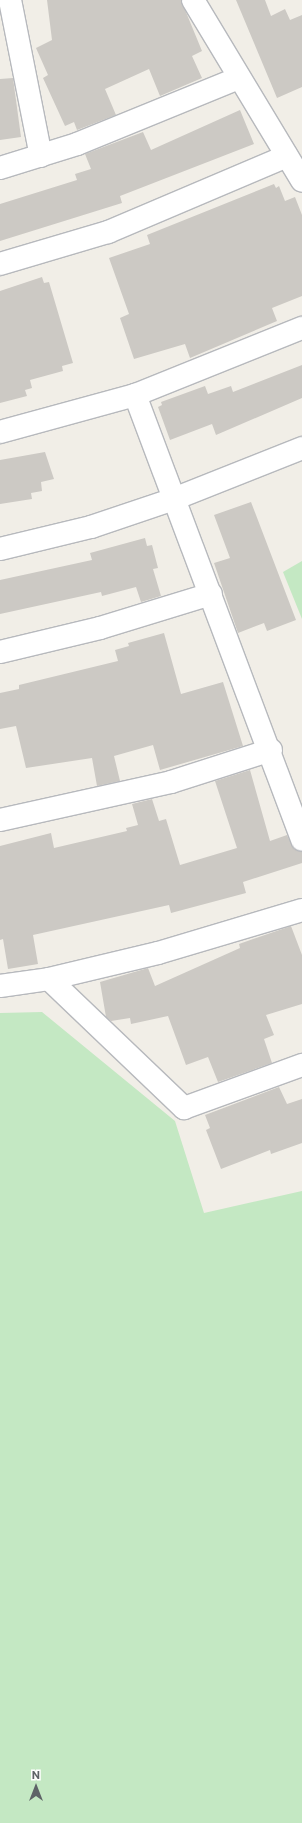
<!DOCTYPE html>
<html>
<head>
<meta charset="utf-8">
<style>
  body { margin:0 }
  #map { position:relative; width:302px; height:1823px; overflow:hidden; background:#f1eee7; font-family:Commissioner,sans-serif }
  div>[style] { position:absolute }
  [style*='--x'] { left:calc(var(--x)*1px); top:calc(var(--y)*1px); width:calc(var(--w)*1px); rotate:calc(var(--a)*1deg) }
  .green>* { inset:0; background:#c4e8c3 }
  .building>* { inset:0; background:#ccc9c4 }
  .roads { filter:drop-shadow(1px 0 #b7b9bd) drop-shadow(-1px 0 #b7b9bd) drop-shadow(0 1px #b7b9bd) drop-shadow(0 -1px #b7b9bd) }
  .street>* { height:22px; margin:-11px; padding:0 11px; transform-origin:11px; border-radius:11px; background:#fff }
  .secondary>* { height:22px; margin:-11px; padding:0 11px; transform-origin:11px; border-radius:11px; background:#fff }
  span { translate:-50% -50%; white-space:nowrap; text-align:center; line-height:1.15; -webkit-text-stroke:3px #fff; paint-order:stroke }
  .north { position:absolute; left:16px; top:1767px; width:40px; height:40px; -webkit-text-stroke:3px #fff; paint-order:stroke; rotate:0deg; font-size:11px; font-weight:700; line-height:16px; text-align:center; color:#5e6367 }
  .north::after { content:''; display:block; margin:auto; width:14px; height:18px; background:#5e6367; clip-path:polygon(50% 0,100% 100%,50% 72%,0 100%) }
</style>
</head>
<body>
<div id="map">
  <div class="green">
    <i style="clip-path:polygon(302px 561px,302px 619px,283px 572px)"></i>
    <i style="clip-path:polygon(42px 1012px,175px 1121px,204px 1213px,302px 1191px,302px 1823px,0 1823px,0 1013px)"></i>
  </div>
  <div class="building">
    <i style="clip-path:polygon(47px 0,181px 0,202px 51px,192px 56px,202px 78px,160px 96px,149px 69px,105px 89px,116px 115px,77px 130px,74px 122px,65px 126px,43px 78px,48px 75px,36px 48px,52px 40px)"></i>
    <i style="clip-path:polygon(236px 0,265px 0,271px 16px,285px 9px,290px 20px,302px 15px,302px 87px,277px 98px)"></i>
    <i style="clip-path:polygon(13px 78px,21px 137px,0 140px,0 79px)"></i>
    <i style="clip-path:polygon(240px 110px,254px 144px,120px 196px,122px 203px,0 241px,0 204px,77px 180px,75px 174px,91px 169px,85px 154px,143px 132px,151px 150px)"></i>
    <i style="clip-path:polygon(274px 184px,276px 188px,279px 186px,285px 201px,295px 197px,302px 215px,302px 296px,272px 308px,277px 321px,190px 358px,185px 344px,134px 359px,120px 318px,129px 314px,109px 258px,150px 244px,147px 235px)"></i>
    <i style="clip-path:polygon(42px 277px,44px 283px,49px 282px,73px 363px,62px 366px,63px 371px,30px 380px,32px 388px,25px 390px,27px 396px,0 403px,0 291px)"></i>
    <i style="clip-path:polygon(302px 365px,302px 398px,216px 435px,212px 424px,170px 440px,158px 407px,162px 405px,161px 402px,205px 386px,208px 394px,231px 386px,233px 392px)"></i>
    <i style="clip-path:polygon(45px 452px,54px 479px,41px 482px,42px 491px,31px 493px,32px 499px,0 504px,0 460px)"></i>
    <i style="clip-path:polygon(251px 502px,296px 620px,267px 631px,264px 623px,238px 633px,214px 563px,230px 558px,214px 515px)"></i>
    <i style="clip-path:polygon(145px 538px,147px 546px,152px 545px,158px 568px,153px 569px,161px 596px,141px 602px,136px 587px,102px 596px,101px 592px,0 614px,0 580px,92px 560px,90px 553px)"></i>
    <i style="clip-path:polygon(164px 633px,181px 694px,223px 682px,243px 746px,160px 770px,153px 745px,114px 756px,120px 781px,97px 786px,92px 758px,26px 768px,16px 726px,0 729px,0 693px,19px 689px,19px 685px,118px 661px,115px 650px,129px 646px,128px 643px)"></i>
    <i style="clip-path:polygon(250px 770px,270px 841px,287px 835px,294px 849px,302px 852px,302px 863px,243px 882px,246px 893px,171px 913px,169px 905px,33px 935px,38px 964px,8px 969px,3px 939px,0 940px,0 846px,51px 833px,54px 848px,127px 831px,126px 828px,138px 825px,132px 804px,152px 799px,159px 821px,166px 819px,180px 865px,237px 848px,215px 781px)"></i>
    <i style="clip-path:polygon(291px 926px,302px 955px,302px 1004px,266px 1015px,274px 1035px,264px 1039px,272px 1063px,218px 1082px,208px 1057px,186px 1065px,168px 1016px,131px 1024px,130px 1018px,111px 1021px,106px 1017px,100px 982px,148px 968px,155px 986px,240px 948px,239px 944px)"></i>
    <i style="clip-path:polygon(279px 1087px,287px 1104px,302px 1099px,302px 1143px,271px 1154px,270px 1150px,221px 1169px,206px 1130px,210px 1128px,205px 1115px)"></i>
  </div>
  <div class="roads">
    <div class="street">
      <i style="--x:10;--y:0;--w:159;--a:78.8"></i>
      <i style="--x:193;--y:0;--w:211;--a:58.9"></i>
      <i style="--x:0;--y:168;--w:81;--a:-17.3"></i>
      <i style="--x:77;--y:144;--w:175;--a:-22.2"></i>
      <i style="--x:0;--y:264;--w:113;--a:-16.5"></i>
      <i style="--x:108;--y:232;--w:194;--a:-23"></i>
      <i style="--x:135;--y:395;--w:475;--a:69.4"></i>
      <i style="--x:0;--y:432;--w:140;--a:-15.3"></i>
      <i style="--x:135;--y:395;--w:180;--a:-21.9"></i>
      <i style="--x:0;--y:652;--w:103;--a:-13.5"></i>
      <i style="--x:100;--y:628;--w:116;--a:-17"></i>
      <i style="--x:0;--y:820;--w:175;--a:-12.5"></i>
      <i style="--x:171;--y:782;--w:105;--a:-17.7"></i>
      <i style="--x:49;--y:979;--w:187;--a:43.7"></i>
      <i style="--x:184;--y:1108;--w:126;--a:-20"></i>
      <i style="--x:0;--y:986;--w:49;--a:-8.1"></i>
      <i style="--x:49;--y:979;--w:112;--a:-13.4"></i>
      <i style="--x:158;--y:953;--w:150;--a:-16.6"></i>
    </div>
    <div class="secondary">
      <i style="--x:0;--y:549;--w:94;--a:-13.6"></i>
      <i style="--x:91;--y:527;--w:88;--a:-18.6"></i>
      <i style="--x:174;--y:499;--w:138;--a:-21.7"></i>
    </div>
  </div>
  <div class="north">N</div>
</div>
</body>
</html>
